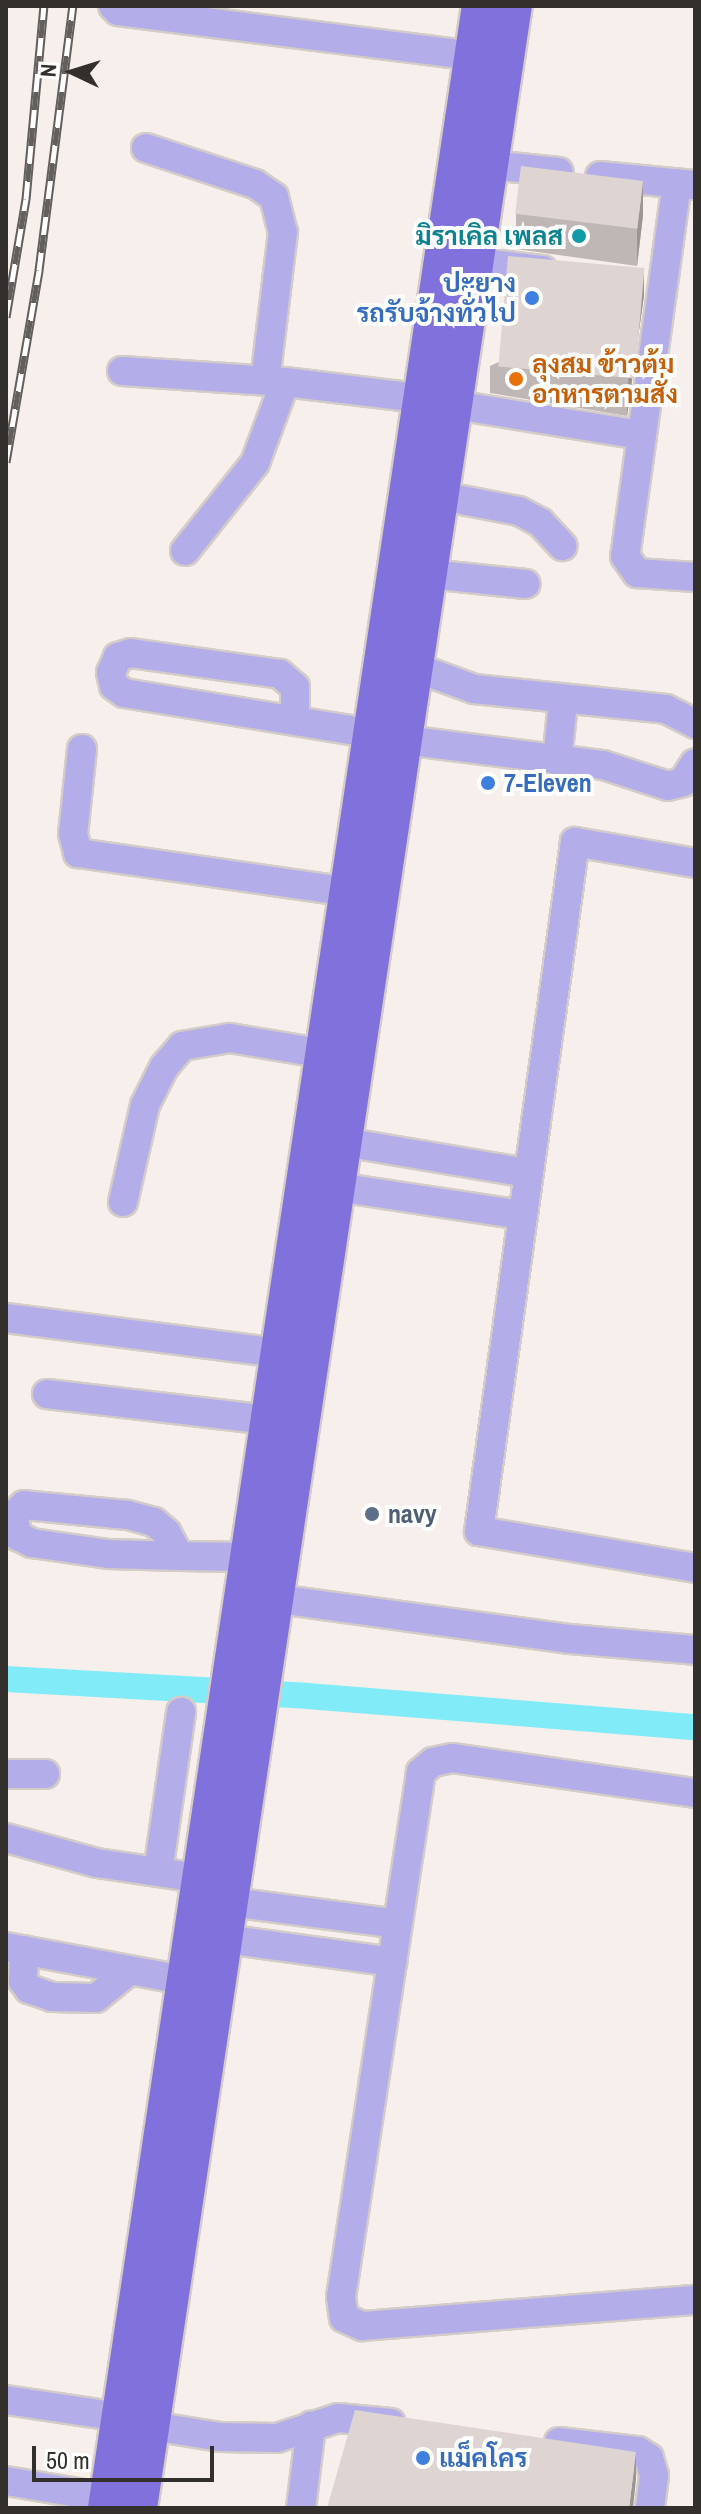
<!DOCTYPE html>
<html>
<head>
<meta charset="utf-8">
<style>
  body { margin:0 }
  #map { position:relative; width:701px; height:2514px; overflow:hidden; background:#f7efeb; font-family:"Archivo Narrow",Sarabun,sans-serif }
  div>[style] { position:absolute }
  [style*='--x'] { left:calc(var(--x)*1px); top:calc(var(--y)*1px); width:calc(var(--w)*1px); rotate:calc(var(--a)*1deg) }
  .canal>* { height:26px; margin:-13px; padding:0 13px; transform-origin:13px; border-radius:13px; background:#81ebf8 }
  .roads { filter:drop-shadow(2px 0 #d4ccc9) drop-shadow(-2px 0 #d4ccc9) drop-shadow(0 2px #d4ccc9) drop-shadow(0 -2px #d4ccc9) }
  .minor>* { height:28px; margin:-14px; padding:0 14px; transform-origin:14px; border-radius:14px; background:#b3aee9 }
  .major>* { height:36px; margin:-18px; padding:0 18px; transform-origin:18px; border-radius:18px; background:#8171dc }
  .rail>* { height:9px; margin-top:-4.5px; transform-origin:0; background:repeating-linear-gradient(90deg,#fff 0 18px,#635f5c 0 36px); box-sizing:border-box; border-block:2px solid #635f5c }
  .wall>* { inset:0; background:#bfb7b5 }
  .shaded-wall>* { inset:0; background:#9b9593 }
  .building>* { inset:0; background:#ded5d2; transform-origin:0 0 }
  .dots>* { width:22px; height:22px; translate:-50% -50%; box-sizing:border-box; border:4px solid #fff; border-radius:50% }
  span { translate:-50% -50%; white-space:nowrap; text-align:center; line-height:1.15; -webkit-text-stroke:8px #fff; paint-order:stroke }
  .culture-label { font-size:26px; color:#0d838f; font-weight:700 }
  .right { translate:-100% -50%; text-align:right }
  .shop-label { font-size:26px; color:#366cbe; font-weight:700 }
  .left { translate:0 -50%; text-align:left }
  .food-label { font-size:26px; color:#c56008; font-weight:700 }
  .service-label { font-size:26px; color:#4e5e75; font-weight:700 }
  .frame { position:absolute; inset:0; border:8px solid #322f2d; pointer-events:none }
  .north { position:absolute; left:32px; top:32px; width:80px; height:80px; -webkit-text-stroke:6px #fff; paint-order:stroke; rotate:274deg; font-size:22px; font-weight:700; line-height:32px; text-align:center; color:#322f2d }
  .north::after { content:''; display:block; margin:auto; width:28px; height:36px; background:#322f2d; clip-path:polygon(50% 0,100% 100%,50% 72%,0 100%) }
  .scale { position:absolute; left:32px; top:2446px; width:182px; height:36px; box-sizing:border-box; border:4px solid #322f2d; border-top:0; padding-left:10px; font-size:24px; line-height:28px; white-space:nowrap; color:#322f2d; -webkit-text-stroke:6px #fff; paint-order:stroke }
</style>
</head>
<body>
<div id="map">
  <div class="canal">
    <i style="--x:6;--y:1679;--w:301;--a:3.2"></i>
    <i style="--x:307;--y:1696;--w:389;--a:4.6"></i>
  </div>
  <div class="roads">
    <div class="minor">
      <i style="--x:113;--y:6;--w:7;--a:45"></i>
      <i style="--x:118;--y:11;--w:358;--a:7.2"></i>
      <i style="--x:146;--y:148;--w:115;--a:18.3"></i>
      <i style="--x:255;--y:184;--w:23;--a:34"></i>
      <i style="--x:274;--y:197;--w:36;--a:76"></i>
      <i style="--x:283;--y:232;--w:149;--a:96.9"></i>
      <i style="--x:491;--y:165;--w:68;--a:5.9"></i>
      <i style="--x:600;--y:176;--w:94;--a:5.5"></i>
      <i style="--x:677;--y:183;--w:377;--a:97.9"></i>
      <i style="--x:625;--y:556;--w:21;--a:55"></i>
      <i style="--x:637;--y:573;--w:58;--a:3.9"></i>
      <i style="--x:475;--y:262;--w:68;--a:6.7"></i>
      <i style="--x:122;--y:371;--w:163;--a:3.9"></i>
      <i style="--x:285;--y:382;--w:141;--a:6.9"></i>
      <i style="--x:455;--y:405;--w:188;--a:9.2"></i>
      <i style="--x:441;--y:496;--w:79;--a:10.9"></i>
      <i style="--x:519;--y:511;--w:24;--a:28"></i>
      <i style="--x:540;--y:522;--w:33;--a:47"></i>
      <i style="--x:185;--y:551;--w:112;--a:-51.5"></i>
      <i style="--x:255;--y:463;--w:86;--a:-69.7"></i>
      <i style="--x:429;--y:574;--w:97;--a:5.9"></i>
      <i style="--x:414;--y:667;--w:64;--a:20.1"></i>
      <i style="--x:474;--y:689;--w:193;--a:5.9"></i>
      <i style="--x:666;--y:709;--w:33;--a:27"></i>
      <i style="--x:295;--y:717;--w:30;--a:-90"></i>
      <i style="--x:295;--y:687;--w:20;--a:-139"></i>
      <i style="--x:280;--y:674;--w:150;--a:-172"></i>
      <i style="--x:131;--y:653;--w:14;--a:163"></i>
      <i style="--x:118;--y:657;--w:17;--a:114"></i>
      <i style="--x:111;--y:673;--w:13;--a:77"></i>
      <i style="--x:114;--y:686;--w:12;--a:35"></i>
      <i style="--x:124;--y:693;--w:253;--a:9.3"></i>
      <i style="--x:404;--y:740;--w:201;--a:7.2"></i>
      <i style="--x:603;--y:765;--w:68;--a:17.9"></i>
      <i style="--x:668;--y:786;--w:16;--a:-15"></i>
      <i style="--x:683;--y:782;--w:22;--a:-58"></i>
      <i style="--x:82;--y:749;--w:85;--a:96"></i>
      <i style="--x:73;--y:834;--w:20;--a:75"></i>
      <i style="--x:78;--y:853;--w:275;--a:8.2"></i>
      <i style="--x:557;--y:761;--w:59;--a:-84.2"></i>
      <i style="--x:695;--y:863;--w:122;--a:-170.1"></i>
      <i style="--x:575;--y:842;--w:696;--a:97.93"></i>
      <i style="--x:479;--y:1531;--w:219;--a:9.7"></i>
      <i style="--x:344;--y:1142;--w:187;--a:9.6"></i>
      <i style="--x:337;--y:1187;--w:188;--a:8.6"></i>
      <i style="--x:123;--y:1202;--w:99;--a:-77.2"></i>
      <i style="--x:145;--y:1105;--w:42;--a:-63.4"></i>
      <i style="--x:164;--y:1067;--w:28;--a:-49"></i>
      <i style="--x:182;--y:1046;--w:49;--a:-9.5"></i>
      <i style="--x:230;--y:1038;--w:97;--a:9.5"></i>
      <i style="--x:6;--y:1318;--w:276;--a:7.3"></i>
      <i style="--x:47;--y:1394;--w:225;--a:6.7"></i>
      <i style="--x:179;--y:1556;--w:26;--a:-118"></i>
      <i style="--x:167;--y:1533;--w:17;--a:-140"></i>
      <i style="--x:154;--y:1522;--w:28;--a:-165"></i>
      <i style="--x:127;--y:1515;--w:103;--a:-174.5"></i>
      <i style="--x:24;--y:1505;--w:16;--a:135"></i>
      <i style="--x:13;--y:1516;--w:21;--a:76"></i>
      <i style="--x:18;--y:1536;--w:16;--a:27"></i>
      <i style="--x:32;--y:1543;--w:77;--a:8.2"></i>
      <i style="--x:108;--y:1554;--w:71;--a:1.6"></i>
      <i style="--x:179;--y:1556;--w:70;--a:0.8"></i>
      <i style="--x:278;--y:1599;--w:295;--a:7.8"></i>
      <i style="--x:570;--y:1639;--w:125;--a:5"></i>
      <i style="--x:6;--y:1774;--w:39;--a:0"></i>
      <i style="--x:695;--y:1793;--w:246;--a:-171.8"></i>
      <i style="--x:452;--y:1758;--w:19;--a:168"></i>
      <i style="--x:433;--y:1762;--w:16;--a:140"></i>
      <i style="--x:421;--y:1772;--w:531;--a:98.66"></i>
      <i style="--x:341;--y:2297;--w:21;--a:82"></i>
      <i style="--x:344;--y:2318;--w:20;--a:24"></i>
      <i style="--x:362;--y:2326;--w:334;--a:-4.5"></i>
      <i style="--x:6;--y:1838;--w:94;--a:15.4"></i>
      <i style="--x:97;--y:1863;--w:103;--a:8.4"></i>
      <i style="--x:158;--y:1872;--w:162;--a:-81.8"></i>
      <i style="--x:231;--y:1902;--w:168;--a:7.5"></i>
      <i style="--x:225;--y:1939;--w:169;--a:7.8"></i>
      <i style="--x:6;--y:1947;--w:180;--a:10.6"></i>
      <i style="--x:24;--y:1950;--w:31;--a:92"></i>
      <i style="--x:23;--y:1981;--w:10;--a:53"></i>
      <i style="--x:29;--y:1989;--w:24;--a:19"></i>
      <i style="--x:52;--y:1997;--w:44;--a:1.3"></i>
      <i style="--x:96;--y:1998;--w:43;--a:-39.3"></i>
      <i style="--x:6;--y:2400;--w:115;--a:8.5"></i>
      <i style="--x:152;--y:2426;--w:69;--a:9.2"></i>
      <i style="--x:220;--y:2437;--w:57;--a:1"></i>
      <i style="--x:277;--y:2438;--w:64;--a:-18.2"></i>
      <i style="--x:338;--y:2418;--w:53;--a:5.4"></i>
      <i style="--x:559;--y:2442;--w:80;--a:6.5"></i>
      <i style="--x:638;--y:2451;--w:13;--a:32"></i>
      <i style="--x:649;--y:2458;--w:18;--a:74"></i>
      <i style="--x:654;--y:2475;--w:33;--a:97"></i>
      <i style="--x:6;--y:2481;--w:103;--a:9.5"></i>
      <i style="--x:301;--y:2508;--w:83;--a:-83"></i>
    </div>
    <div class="major">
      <i style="--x:106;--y:2508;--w:2530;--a:-81.5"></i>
      <i style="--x:139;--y:2508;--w:2530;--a:-81.48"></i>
    </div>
  </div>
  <div class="rail">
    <i style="--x:6;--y:317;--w:120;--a:-80.4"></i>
    <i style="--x:26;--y:199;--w:194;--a:-84.7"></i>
    <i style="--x:6;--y:462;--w:195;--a:-80.2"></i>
    <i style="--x:39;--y:270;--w:266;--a:-82.7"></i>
  </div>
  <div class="wall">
    <i style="clip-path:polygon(516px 214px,643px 215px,637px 266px,516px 249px)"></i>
    <i style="clip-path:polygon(644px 295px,627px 416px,490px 393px,490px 366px)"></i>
  </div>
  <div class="shaded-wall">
    <i style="clip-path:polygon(643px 180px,643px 215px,637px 266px,637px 230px)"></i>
    <i style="clip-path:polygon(644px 268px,644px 295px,627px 416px,627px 389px)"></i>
    <i style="clip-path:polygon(636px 2452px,636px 2479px,633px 2508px,629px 2508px)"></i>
  </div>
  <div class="building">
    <i style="left:521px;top:166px;width:123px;height:48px;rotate:7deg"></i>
    <i style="left:508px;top:256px;width:137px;height:111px;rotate:5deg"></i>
    <i style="clip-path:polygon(355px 2410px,636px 2452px,629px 2508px,327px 2508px)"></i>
  </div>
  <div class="dots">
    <i style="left:579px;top:236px;background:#0f9aa8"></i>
    <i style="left:532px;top:298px;background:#3f7fe0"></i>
    <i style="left:516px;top:379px;background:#e8710a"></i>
    <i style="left:488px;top:783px;background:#3f7fe0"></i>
    <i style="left:372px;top:1514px;background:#5c6f8a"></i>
    <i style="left:423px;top:2458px;background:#3f7fe0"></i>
  </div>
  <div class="culture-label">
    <span class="right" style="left:563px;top:236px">มิราเคิล เพลส</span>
  </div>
  <div class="shop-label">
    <span class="right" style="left:516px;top:298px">ปะยาง<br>รถรับจ้างทั่วไป</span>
    <span class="left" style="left:504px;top:783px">7-Eleven</span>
    <span class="left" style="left:439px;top:2458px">แม็คโคร</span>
  </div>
  <div class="food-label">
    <span class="left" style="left:532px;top:379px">ลุงสม ข้าวต้ม<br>อาหารตามสั่ง</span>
  </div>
  <div class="service-label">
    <span class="left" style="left:388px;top:1514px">navy</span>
  </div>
  <div class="frame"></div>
  <div class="north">N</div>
  <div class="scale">50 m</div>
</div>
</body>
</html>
